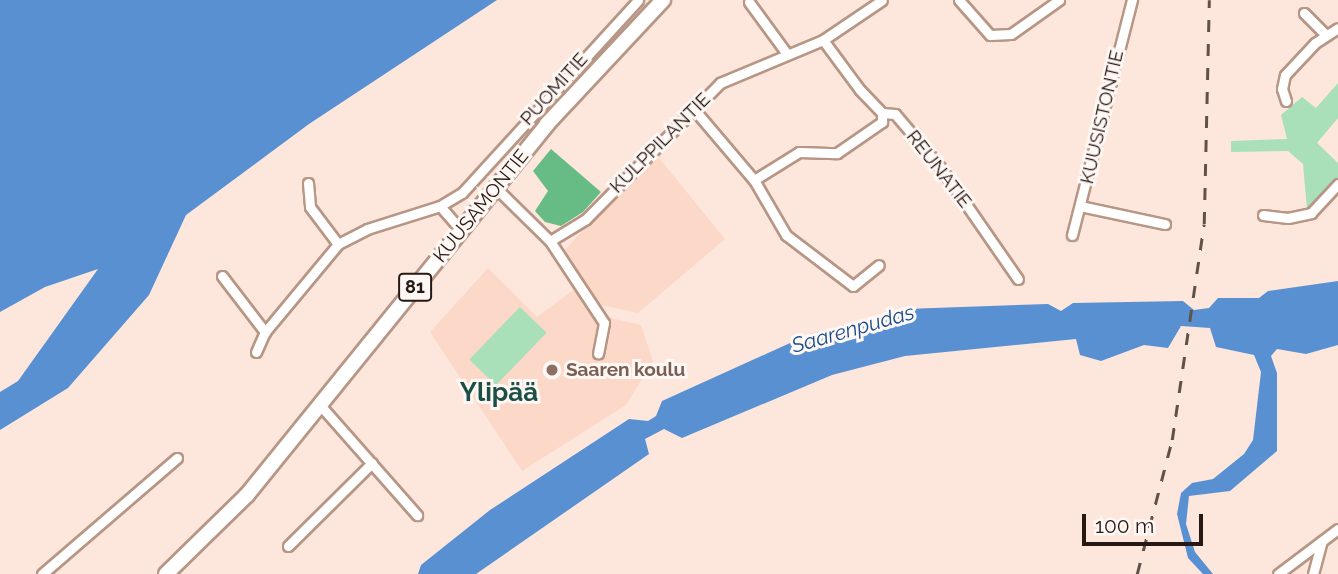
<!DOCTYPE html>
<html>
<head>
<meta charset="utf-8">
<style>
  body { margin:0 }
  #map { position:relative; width:1338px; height:574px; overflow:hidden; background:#fde7dc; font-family:Raleway,sans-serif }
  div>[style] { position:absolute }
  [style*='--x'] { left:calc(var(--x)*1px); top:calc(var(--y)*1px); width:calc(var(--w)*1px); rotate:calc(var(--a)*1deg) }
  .built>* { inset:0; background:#fbd8c7 }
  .green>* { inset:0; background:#a9dfb9; transform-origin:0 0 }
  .forest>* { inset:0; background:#67bb84 }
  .water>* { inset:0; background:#5990d2 }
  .roads { filter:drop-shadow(2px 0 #b79685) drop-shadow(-2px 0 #b79685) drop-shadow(0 2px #b79685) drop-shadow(0 -2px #b79685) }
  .street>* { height:9px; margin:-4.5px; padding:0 4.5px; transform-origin:4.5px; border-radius:4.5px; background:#fff }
  .primary>* { height:14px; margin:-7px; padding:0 7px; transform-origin:7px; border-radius:7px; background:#fff }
  .rail>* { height:2.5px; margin-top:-1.25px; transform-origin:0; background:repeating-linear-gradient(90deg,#605149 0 12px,transparent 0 24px) }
  .dots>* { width:19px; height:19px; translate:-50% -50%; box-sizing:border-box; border:4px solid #fff7f4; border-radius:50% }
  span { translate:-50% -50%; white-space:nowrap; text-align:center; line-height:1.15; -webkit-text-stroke:6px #fff7f4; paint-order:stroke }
  .shield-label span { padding:2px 5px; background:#fff7f4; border:2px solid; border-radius:5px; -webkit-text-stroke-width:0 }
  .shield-label { font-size:18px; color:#261913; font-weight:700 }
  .street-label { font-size:19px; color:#261913 }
  .education-label { font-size:19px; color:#785e54; font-weight:700 }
  .left { translate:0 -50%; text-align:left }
  .water-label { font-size:21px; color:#154c8a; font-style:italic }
  .district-label { font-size:26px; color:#1a5045; font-weight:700 }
  .scale { position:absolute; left:1082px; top:514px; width:121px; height:32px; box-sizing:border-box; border:4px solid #261913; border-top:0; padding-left:9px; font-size:21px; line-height:24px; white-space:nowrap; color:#261913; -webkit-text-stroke:5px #fff7f4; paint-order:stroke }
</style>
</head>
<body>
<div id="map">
  <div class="built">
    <i style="clip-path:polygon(655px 153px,725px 239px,638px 313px,601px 305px,563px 252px)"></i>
    <i style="clip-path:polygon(488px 268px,537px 317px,576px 288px,594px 314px,641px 325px,653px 361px,626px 405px,522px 471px,430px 332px)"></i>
  </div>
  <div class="green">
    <i style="clip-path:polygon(1338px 83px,1338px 118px,1317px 143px,1338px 163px,1338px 177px,1307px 209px,1303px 164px,1288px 151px,1231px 152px,1231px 141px,1287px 139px,1281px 115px,1302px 97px,1316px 108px)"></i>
    <i style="left:520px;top:307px;width:37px;height:73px;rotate:44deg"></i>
  </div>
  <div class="forest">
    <i style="clip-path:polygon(551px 149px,601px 192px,583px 212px,561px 226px,545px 222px,535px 211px,548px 191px,533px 171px)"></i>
  </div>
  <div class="water">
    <i style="clip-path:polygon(0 0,497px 0,309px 124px,186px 215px,149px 295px,68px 388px,0 430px,0 392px,18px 381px,98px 269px,45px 287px,0 312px)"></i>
    <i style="clip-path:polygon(1338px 281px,1338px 345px,1306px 354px,1277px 349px,1271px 356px,1277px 373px,1277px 451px,1230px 491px,1189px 496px,1186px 524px,1195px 552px,1213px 574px,1203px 574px,1188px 558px,1177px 514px,1181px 493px,1192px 483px,1213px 479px,1244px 454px,1253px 440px,1261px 372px,1254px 355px,1216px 347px,1210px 328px,1181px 326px,1168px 348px,1144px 345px,1101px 361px,1080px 355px,1076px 339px,905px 356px,832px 375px,682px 438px,664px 429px,645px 439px,649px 454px,476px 574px,418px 574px,421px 565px,490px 510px,629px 419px,648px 421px,656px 416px,662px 401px,810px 334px,905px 309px,1048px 304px,1061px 311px,1073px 303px,1183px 301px,1194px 310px,1209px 308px,1218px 298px,1259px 298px,1268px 291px)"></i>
  </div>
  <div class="roads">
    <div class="street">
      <i style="--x:959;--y:0;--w:47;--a:48.5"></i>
      <i style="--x:990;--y:35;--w:21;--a:-3"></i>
      <i style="--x:1011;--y:34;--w:59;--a:-35.3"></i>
      <i style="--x:749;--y:2;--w:64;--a:53.8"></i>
      <i style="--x:1304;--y:13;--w:30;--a:45"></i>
      <i style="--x:823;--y:40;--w:62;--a:53.5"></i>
      <i style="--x:860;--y:90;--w:32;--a:46"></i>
      <i style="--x:882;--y:113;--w:13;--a:4"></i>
      <i style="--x:895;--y:114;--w:71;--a:49.6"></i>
      <i style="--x:941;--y:168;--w:135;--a:55.3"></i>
      <i style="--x:1286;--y:101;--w:13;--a:-108"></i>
      <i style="--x:1282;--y:89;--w:14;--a:-78"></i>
      <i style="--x:1285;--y:75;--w:44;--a:-46.8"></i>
      <i style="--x:1315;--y:43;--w:27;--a:-33"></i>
      <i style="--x:692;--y:107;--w:96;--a:49.7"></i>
      <i style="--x:754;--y:180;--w:64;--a:59.8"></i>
      <i style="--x:786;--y:235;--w:84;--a:37.3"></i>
      <i style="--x:853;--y:286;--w:33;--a:-39"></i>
      <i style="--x:754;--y:180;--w:53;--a:-31.9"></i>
      <i style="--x:799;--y:152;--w:38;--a:2"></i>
      <i style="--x:837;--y:153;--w:55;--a:-34.6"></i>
      <i style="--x:882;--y:122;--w:9;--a:-90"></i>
      <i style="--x:308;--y:183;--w:24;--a:85"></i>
      <i style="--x:310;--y:207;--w:46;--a:52.9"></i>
      <i style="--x:495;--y:187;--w:77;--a:44.5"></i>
      <i style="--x:550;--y:241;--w:42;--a:-31.4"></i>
      <i style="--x:586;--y:219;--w:191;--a:-45.4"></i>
      <i style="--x:720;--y:83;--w:112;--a:-22.7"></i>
      <i style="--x:823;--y:40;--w:71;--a:-34.1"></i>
      <i style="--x:440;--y:206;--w:32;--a:49"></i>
      <i style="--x:1080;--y:206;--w:87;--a:12"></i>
      <i style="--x:1263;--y:215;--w:25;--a:7"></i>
      <i style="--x:1288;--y:218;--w:24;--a:-12"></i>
      <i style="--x:1311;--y:213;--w:40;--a:-47"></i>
      <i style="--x:1072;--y:235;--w:243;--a:-75.7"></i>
      <i style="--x:550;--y:241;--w:98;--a:56.6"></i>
      <i style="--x:604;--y:323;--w:31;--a:101"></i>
      <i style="--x:222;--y:276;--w:71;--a:52.5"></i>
      <i style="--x:256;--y:352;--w:22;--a:-66"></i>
      <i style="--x:265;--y:332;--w:114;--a:-50.3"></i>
      <i style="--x:338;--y:244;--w:33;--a:-27"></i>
      <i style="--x:367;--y:229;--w:77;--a:-17.5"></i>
      <i style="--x:440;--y:206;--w:26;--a:-31"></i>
      <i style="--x:462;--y:193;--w:261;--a:-47.6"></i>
      <i style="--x:320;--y:405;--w:147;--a:48.6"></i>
      <i style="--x:288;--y:546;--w:118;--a:-44.7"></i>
      <i style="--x:42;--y:574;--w:178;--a:-40.7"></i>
      <i style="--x:1278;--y:574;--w:75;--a:-36.9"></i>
      <i style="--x:1313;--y:574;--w:34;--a:-75"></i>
    </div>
    <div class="primary">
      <i style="--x:166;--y:574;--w:113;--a:-44.3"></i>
      <i style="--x:247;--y:495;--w:477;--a:-51"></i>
      <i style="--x:547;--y:124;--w:170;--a:-46.9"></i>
    </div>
  </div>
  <div class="rail">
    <i style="--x:1137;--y:574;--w:138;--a:-75.4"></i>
    <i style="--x:1172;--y:440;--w:218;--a:-81.6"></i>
    <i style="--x:1204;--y:224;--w:224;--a:-88.7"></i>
  </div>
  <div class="dots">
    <i style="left:552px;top:370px;background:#8d6e63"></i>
  </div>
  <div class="shield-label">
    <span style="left:415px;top:287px">81</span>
  </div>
  <div class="street-label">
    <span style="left:554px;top:89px;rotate:-48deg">PUOMITIE</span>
    <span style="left:1102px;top:117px;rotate:-77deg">KUUSISTONTIE</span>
    <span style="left:660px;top:143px;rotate:-45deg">KULPPILANTIE</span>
    <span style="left:939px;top:169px;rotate:52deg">REUNATIE</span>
    <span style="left:481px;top:206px;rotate:-51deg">KUUSAMONTIE</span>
  </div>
  <div class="education-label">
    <span class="left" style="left:566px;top:370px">Saaren koulu</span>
  </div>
  <div class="water-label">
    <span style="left:853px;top:329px;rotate:-16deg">Saarenpudas</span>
  </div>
  <div class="district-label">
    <span style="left:499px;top:393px">Ylipää</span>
  </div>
  <div class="scale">100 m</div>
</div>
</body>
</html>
